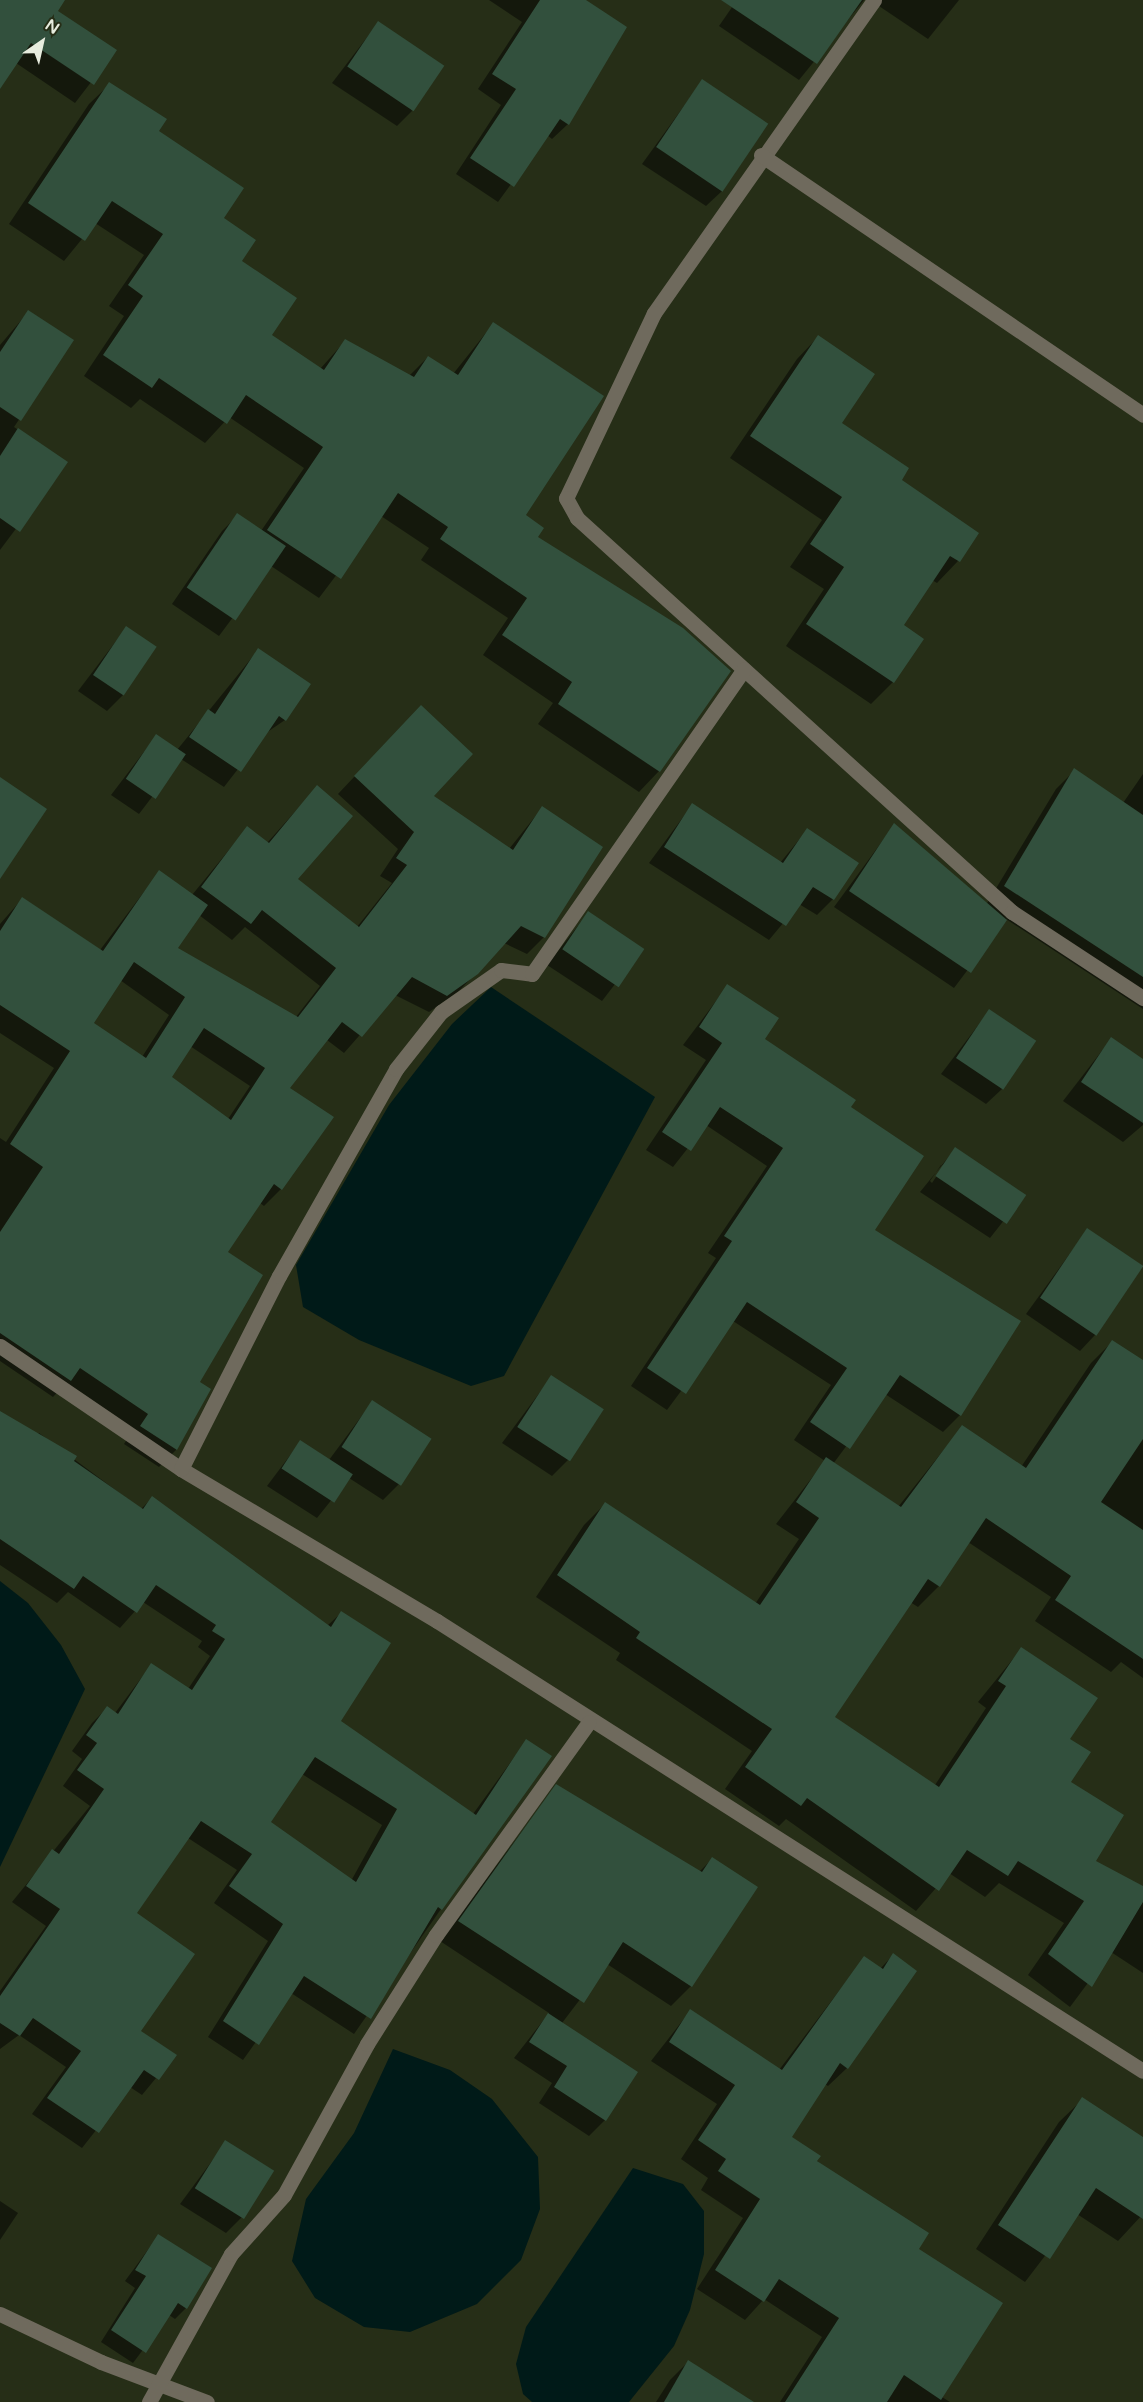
<!DOCTYPE html>
<html>
<head>
<meta charset="utf-8">
<style>
  body { margin:0 }
  #map { position:relative; width:1143px; height:2402px; overflow:hidden; background:#262e17; font-family:"Varela Round",sans-serif }
  div>[style] { position:absolute }
  [style*='--x'] { left:calc(var(--x)*1px); top:calc(var(--y)*1px); width:calc(var(--w)*1px); rotate:calc(var(--a)*1deg) }
  .water>* { inset:0; background:#001a18 }
  .shadow>* { inset:0; background:#0007 }
  .building>* { inset:0; background:#32503d; transform-origin:0 0 }
  .minor>* { height:15px; margin:-7.5px; padding:0 7.5px; transform-origin:7.5px; border-radius:7.5px; background:#6f6a5d }
  span { translate:-50% -50%; white-space:nowrap; text-align:center; line-height:1.15; -webkit-text-stroke:6px #262e17; paint-order:stroke }
  .north { position:absolute; left:12px; top:12px; width:60px; height:60px; -webkit-text-stroke:4px #262e17; paint-order:stroke; rotate:34deg; font-size:16px; font-weight:700; line-height:24px; text-align:center; color:#e7ecde }
  .north::after { content:''; display:block; margin:auto; width:21px; height:27px; background:#e7ecde; clip-path:polygon(50% 0,100% 100%,50% 72%,0 100%) }
</style>
</head>
<body>
<div id="map">
  <div class="water">
    <i style="clip-path:polygon(491px 987px,655px 1097px,504px 1376px,471px 1386px,359px 1340px,303px 1307px,296px 1265px,389px 1105px,452px 1024px)"></i>
    <i style="clip-path:polygon(0 1581px,28px 1603px,61px 1645px,85px 1689px,0 1867px)"></i>
    <i style="clip-path:polygon(393px 2049px,450px 2070px,492px 2099px,538px 2157px,540px 2209px,521px 2260px,477px 2304px,410px 2332px,364px 2327px,315px 2298px,292px 2261px,306px 2199px,354px 2133px)"></i>
    <i style="clip-path:polygon(633px 2168px,683px 2184px,704px 2211px,704px 2254px,690px 2310px,674px 2346px,629px 2402px,532px 2402px,523px 2394px,516px 2364px,526px 2327px)"></i>
  </div>
  <div class="shadow">
    <i style="clip-path:polygon(0 0,64px 0,56px 11px,115px 51px,75px 103px,16px 63px,0 86px)"></i>
    <i style="clip-path:polygon(489px 0,583px 0,568px 124px,552px 139px,547px 135px,498px 202px,456px 174px,501px 105px,478px 89px,522px 22px)"></i>
    <i style="clip-path:polygon(737px 0,864px 0,799px 80px,719px 26px)"></i>
    <i style="clip-path:polygon(870px 0,959px 0,928px 39px)"></i>
    <i style="clip-path:polygon(378px 23px,412px 111px,397px 126px,332px 83px)"></i>
    <i style="clip-path:polygon(702px 81px,722px 191px,706px 206px,642px 164px)"></i>
    <i style="clip-path:polygon(110px 84px,157px 131px,221px 219px,270px 335px,320px 369px,346px 340px,409px 376px,428px 357px,453px 374px,493px 324px,523px 516px,659px 771px,639px 792px,538px 724px,553px 703px,483px 655px,508px 618px,421px 560px,429px 548px,381px 516px,319px 598px,271px 566px,219px 636px,172px 604px,222px 531px,238px 515px,261px 531px,304px 468px,229px 417px,205px 443px,140px 399px,131px 408px,84px 376px,124px 316px,109px 306px,144px 255px,95px 223px,64px 261px,9px 224px,89px 104px)"></i>
    <i style="clip-path:polygon(29px 311px,72px 341px,14px 427px,66px 462px,0 550px,0 345px)"></i>
    <i style="clip-path:polygon(818px 337px,840px 424px,899px 481px,977px 533px,958px 561px,937px 583px,932px 580px,902px 626px,893px 682px,871px 704px,786px 646px,824px 589px,790px 567px,822px 520px,730px 458px,797px 359px)"></i>
    <i style="clip-path:polygon(126px 628px,123px 695px,107px 711px,78px 691px)"></i>
    <i style="clip-path:polygon(258px 650px,285px 720px,266px 733px,224px 787px,181px 759px,139px 814px,111px 795px,156px 736px,177px 750px)"></i>
    <i style="clip-path:polygon(evenodd,404px 724px,431px 796px,509px 849px,542px 808px,544px 937px,527px 954px,504px 943px,459px 991px,429px 1012px,395px 995px,344px 1053px,327px 1040px,288px 1089px,281px 1189px,264px 1206px,260px 1203px,226px 1252px,198px 1383px,209px 1390px,176px 1450px,159px 1467px,124px 1444px,132px 1431px,64px 1385px,53px 1397px,0 1361px,0 1138px,6px 1142px,54px 1068px,0 1033px,0 924px,22px 899px,100px 950px,159px 872px,192px 895px,247px 828px,267px 843px,317px 787px,296px 880px,357px 927px,392px 883px,380px 876px,398px 849px,338px 794px,404px 724px,199px 915px,232px 940px,245px 927px,320px 986px,296px 1017px,175px 948px,199px 915px,404px 724px,120px 980px,169px 1015px,142px 1057px,92px 1023px,120px 980px,404px 724px,190px 1046px,250px 1086px,228px 1119px,170px 1077px,190px 1046px)"></i>
    <i style="clip-path:polygon(1075px 770px,1123px 803px,1143px 774px,1143px 1009px,1006px 919px,954px 988px,834px 907px,894px 825px,986px 905px,1056px 789px)"></i>
    <i style="clip-path:polygon(692px 805px,780px 863px,807px 830px,833px 899px,817px 915px,799px 904px,769px 940px,649px 863px)"></i>
    <i style="clip-path:polygon(588px 913px,642px 949px,602px 1001px,547px 965px)"></i>
    <i style="clip-path:polygon(728px 985px,763px 1039px,849px 1107px,873px 1230px,960px 1415px,943px 1432px,885px 1394px,833px 1464px,898px 1507px,962px 1427px,1021px 1467px,1091px 1363px,1112px 1342px,1143px 1362px,1143px 1678px,1121px 1662px,1111px 1672px,1035px 1621px,1051px 1597px,968px 1542px,939px 1586px,918px 1607px,910px 1602px,833px 1717px,935px 1785px,986px 1708px,978px 1702px,1021px 1649px,1068px 1739px,1069px 1783px,1094px 1861px,1143px 1887px,1143px 1973px,1111px 1952px,1070px 2007px,1028px 1975px,1064px 1923px,999px 1883px,985px 1897px,949px 1873px,916px 1911px,786px 1819px,779px 1826px,725px 1789px,752px 1751px,616px 1660px,620px 1653px,536px 1597px,584px 1525px,605px 1504px,755px 1604px,799px 1539px,776px 1524px,825px 1461px,794px 1440px,831px 1385px,733px 1321px,667px 1410px,631px 1386px,716px 1258px,708px 1253px,767px 1166px,706px 1125px,673px 1167px,646px 1150px,706px 1060px,683px 1045px)"></i>
    <i style="clip-path:polygon(989px 1011px,1002px 1089px,986px 1104px,941px 1074px)"></i>
    <i style="clip-path:polygon(1111px 1039px,1143px 1061px,1143px 1125px,1123px 1142px,1063px 1101px)"></i>
    <i style="clip-path:polygon(evenodd,955px 1149px,1024px 1195px,990px 1238px,920px 1192px,955px 1149px,941px 1165px,944px 1165px,932px 1183px,930px 1181px,941px 1165px)"></i>
    <i style="clip-path:polygon(1087px 1230px,1095px 1335px,1080px 1351px,1026px 1314px)"></i>
    <i style="clip-path:polygon(552px 1376px,568px 1460px,552px 1476px,502px 1443px)"></i>
    <i style="clip-path:polygon(372px 1402px,399px 1484px,383px 1500px,349px 1478px,317px 1518px,267px 1486px,300px 1442px,329px 1460px)"></i>
    <i style="clip-path:polygon(evenodd,0 1414px,34px 1437px,39px 1433px,141px 1509px,152px 1498px,327px 1626px,341px 1613px,339px 1721px,473px 1814px,526px 1741px,441px 1909px,354px 2034px,291px 1993px,243px 2060px,208px 2037px,268px 1941px,214px 1903px,237px 1870px,188px 1838px,135px 1913px,139px 2031px,175px 2055px,142px 2095px,130px 2087px,82px 2148px,32px 2114px,66px 2067px,19px 2035px,0 2049px,0 1991px,46px 1926px,12px 1902px,90px 1806px,63px 1786px,82px 1759px,72px 1751px,92px 1723px,107px 1708px,115px 1713px,151px 1665px,188px 1689px,210px 1656px,198px 1647px,202px 1641px,143px 1602px,120px 1628px,68px 1592px,57px 1603px,0 1565px,0 1414px,302px 1774px,382px 1825px,351px 1881px,269px 1823px,302px 1774px)"></i>
    <i style="clip-path:polygon(556px 1786px,699px 1872px,712px 1859px,691px 1986px,671px 2006px,607px 1964px,562px 2023px,605px 2120px,589px 2136px,539px 2103px,552px 2083px,514px 2058px,549px 2013px,440px 1941px)"></i>
    <i style="clip-path:polygon(893px 1955px,847px 2068px,828px 2086px,825px 2084px,790px 2137px,917px 2249px,942px 2397px,950px 2402px,780px 2402px,822px 2337px,764px 2299px,745px 2320px,697px 2289px,743px 2218px,701px 2190px,708px 2178px,681px 2159px,717px 2104px,651px 2061px,690px 2011px,779px 2070px,864px 1958px,880px 1969px)"></i>
    <i style="clip-path:polygon(1083px 2099px,1143px 2138px,1143px 2214px,1118px 2241px,1077px 2214px,1025px 2282px,976px 2249px,1059px 2122px)"></i>
    <i style="clip-path:polygon(226px 2142px,242px 2217px,226px 2233px,180px 2204px)"></i>
    <i style="clip-path:polygon(0 2201px,18px 2213px,0 2240px)"></i>
    <i style="clip-path:polygon(158px 2236px,186px 2308px,175px 2319px,169px 2315px,133px 2363px,101px 2342px,135px 2288px,125px 2281px)"></i>
    <i style="clip-path:polygon(688px 2362px,716px 2402px,656px 2402px,670px 2380px)"></i>
  </div>
  <div class="building">
    <i style="clip-path:polygon(0 0,65px 0,58px 11px,117px 50px,94px 85px,31px 43px,0 89px)"></i>
    <i style="clip-path:polygon(540px 0,586px 0,627px 27px,569px 125px,560px 119px,514px 187px,470px 158px,516px 89px,492px 74px)"></i>
    <i style="clip-path:polygon(721px 0,862px 0,817px 64px)"></i>
    <i style="left:378px;top:21px;width:80px;height:55px;rotate:34deg"></i>
    <i style="left:702px;top:79px;width:80px;height:82px;rotate:34deg"></i>
    <i style="clip-path:polygon(109px 82px,167px 119px,159px 131px,244px 188px,224px 218px,256px 240px,242px 261px,297px 298px,272px 335px,324px 370px,345px 339px,414px 377px,428px 356px,458px 375px,493px 322px,604px 396px,526px 515px,544px 528px,538px 537px,683px 628px,731px 671px,660px 772px,558px 704px,572px 682px,502px 635px,527px 598px,440px 539px,448px 527px,398px 493px,341px 579px,267px 530px,323px 447px,246px 395px,227px 424px,159px 378px,152px 388px,103px 355px,143px 296px,128px 285px,163px 234px,112px 201px,85px 241px,28px 203px)"></i>
    <i style="clip-path:polygon(28px 310px,74px 340px,21px 421px,0 407px,0 352px)"></i>
    <i style="clip-path:polygon(818px 335px,875px 374px,842px 423px,909px 468px,902px 480px,979px 533px,960px 562px,950px 556px,904px 625px,924px 639px,894px 683px,806px 624px,844px 567px,810px 544px,842px 497px,750px 436px)"></i>
    <i style="clip-path:polygon(18px 428px,68px 462px,20px 532px,0 518px,0 456px)"></i>
    <i style="left:237px;top:513px;width:59px;height:90px;rotate:34deg"></i>
    <i style="left:126px;top:626px;width:37px;height:59px;rotate:34deg"></i>
    <i style="clip-path:polygon(258px 648px,311px 684px,286px 721px,279px 716px,241px 772px,189px 737px,208px 709px,215px 714px)"></i>
    <i style="clip-path:polygon(evenodd,421px 705px,473px 754px,434px 796px,513px 850px,542px 806px,603px 847px,545px 938px,521px 926px,478px 974px,447px 996px,412px 977px,362px 1037px,342px 1022px,290px 1088px,334px 1117px,282px 1190px,274px 1184px,228px 1252px,263px 1275px,200px 1382px,211px 1389px,177px 1450px,140px 1426px,148px 1414px,80px 1368px,71px 1381px,0 1333px,0 1232px,43px 1167px,10px 1144px,70px 1051px,0 1005px,0 931px,22px 897px,103px 951px,159px 870px,208px 905px,178px 948px,298px 1017px,336px 968px,262px 910px,251px 924px,201px 887px,247px 826px,269px 843px,317px 785px,353px 816px,298px 879px,359px 927px,407px 865px,396px 858px,414px 832px,354px 776px,421px 705px,134px 962px,185px 997px,146px 1058px,94px 1023px,134px 962px,421px 705px,204px 1028px,265px 1068px,231px 1120px,172px 1077px,204px 1028px)"></i>
    <i style="left:156px;top:734px;width:36px;height:54px;rotate:34deg"></i>
    <i style="clip-path:polygon(1074px 768px,1143px 815px,1143px 977px,1004px 886px)"></i>
    <i style="clip-path:polygon(0 777px,47px 809px,0 879px)"></i>
    <i style="clip-path:polygon(692px 803px,783px 863px,807px 828px,859px 863px,834px 900px,813px 887px,786px 926px,664px 847px)"></i>
    <i style="clip-path:polygon(894px 823px,1007px 920px,971px 973px,849px 891px)"></i>
    <i style="left:588px;top:911px;width:68px;height:46px;rotate:34deg"></i>
    <i style="clip-path:polygon(727px 984px,779px 1018px,765px 1039px,856px 1100px,851px 1107px,924px 1156px,875px 1230px,1021px 1321px,961px 1416px,900px 1375px,850px 1449px,810px 1422px,847px 1368px,747px 1302px,686px 1394px,647px 1368px,732px 1241px,724px 1236px,783px 1148px,720px 1107px,691px 1151px,662px 1132px,722px 1043px,699px 1027px)"></i>
    <i style="left:989px;top:1009px;width:57px;height:59px;rotate:34deg"></i>
    <i style="clip-path:polygon(1111px 1037px,1143px 1059px,1143px 1123px,1081px 1082px)"></i>
    <i style="left:955px;top:1147px;width:86px;height:35px;rotate:34deg"></i>
    <i style="left:1087px;top:1228px;width:68px;height:84px;rotate:34deg"></i>
    <i style="clip-path:polygon(1112px 1340px,1143px 1360px,1143px 1439px,1101px 1502px,1143px 1530px,1143px 1659px,1055px 1600px,1071px 1576px,986px 1518px,940px 1587px,928px 1579px,835px 1717px,939px 1787px,1006px 1686px,998px 1681px,1021px 1647px,1098px 1698px,1070px 1739px,1091px 1752px,1071px 1782px,1124px 1815px,1096px 1861px,1143px 1886px,1143px 1902px,1092px 1987px,1048px 1954px,1084px 1901px,1018px 1861px,1008px 1876px,967px 1850px,939px 1891px,807px 1798px,801px 1806px,745px 1767px,772px 1729px,636px 1638px,640px 1632px,557px 1575px,605px 1502px,760px 1605px,819px 1518px,796px 1502px,826px 1457px,901px 1507px,962px 1425px,1026px 1468px)"></i>
    <i style="left:551px;top:1375px;width:63px;height:62px;rotate:33deg"></i>
    <i style="left:372px;top:1400px;width:71px;height:56px;rotate:33deg"></i>
    <i style="clip-path:polygon(evenodd,0 1411px,77px 1456px,74px 1461px,143px 1509px,152px 1496px,331px 1627px,341px 1611px,391px 1643px,341px 1721px,476px 1815px,526px 1739px,552px 1756px,442px 1910px,438px 1907px,371px 2019px,304px 1976px,259px 2045px,223px 2021px,283px 1924px,229px 1886px,252px 1854px,201px 1821px,137px 1913px,195px 1954px,141px 2031px,177px 2055px,159px 2080px,144px 2070px,99px 2133px,47px 2098px,81px 2051px,33px 2018px,20px 2036px,0 2023px,0 1996px,60px 1909px,26px 1886px,52px 1849px,59px 1854px,104px 1789px,77px 1770px,97px 1743px,86px 1735px,107px 1706px,118px 1714px,151px 1663px,192px 1690px,225px 1639px,212px 1631px,216px 1625px,156px 1585px,137px 1613px,83px 1576px,74px 1589px,0 1539px,0 1411px,315px 1757px,397px 1809px,356px 1882px,271px 1822px,315px 1757px)"></i>
    <i style="left:300px;top:1440px;width:63px;height:34px;rotate:33deg"></i>
    <i style="clip-path:polygon(556px 1784px,702px 1872px,712px 1857px,758px 1887px,692px 1987px,623px 1942px,584px 2003px,458px 1921px)"></i>
    <i style="clip-path:polygon(893px 1953px,917px 1971px,848px 2069px,840px 2063px,792px 2137px,821px 2156px,817px 2161px,929px 2233px,919px 2249px,1003px 2303px,941px 2400px,904px 2375px,887px 2402px,785px 2402px,839px 2318px,779px 2279px,764px 2302px,715px 2270px,760px 2199px,718px 2171px,726px 2159px,698px 2140px,735px 2085px,669px 2042px,690px 2009px,782px 2070px,864px 1956px,883px 1969px)"></i>
    <i style="clip-path:polygon(548px 2013px,638px 2072px,606px 2121px,554px 2087px,567px 2066px,529px 2042px)"></i>
    <i style="clip-path:polygon(1082px 2097px,1143px 2137px,1143px 2219px,1096px 2188px,1050px 2259px,998px 2225px)"></i>
    <i style="left:225px;top:2140px;width:58px;height:57px;rotate:32deg"></i>
    <i style="clip-path:polygon(158px 2234px,212px 2268px,187px 2309px,178px 2303px,146px 2353px,111px 2330px,146px 2276px,135px 2270px)"></i>
    <i style="clip-path:polygon(688px 2360px,754px 2402px,664px 2402px)"></i>
  </div>
  <div class="minor">
    <i style="--x:874;--y:0;--w:383;--a:125.1"></i>
    <i style="--x:654;--y:313;--w:205;--a:115.4"></i>
    <i style="--x:566;--y:498;--w:23;--a:61"></i>
    <i style="--x:577;--y:518;--w:587;--a:42.17"></i>
    <i style="--x:1012;--y:912;--w:157;--a:33.3"></i>
    <i style="--x:761;--y:155;--w:462;--a:34.2"></i>
    <i style="--x:0;--y:1346;--w:219;--a:34.2"></i>
    <i style="--x:181;--y:1469;--w:298;--a:30.7"></i>
    <i style="--x:437;--y:1621;--w:837;--a:32.51"></i>
    <i style="--x:181;--y:1469;--w:216;--a:-63.1"></i>
    <i style="--x:279;--y:1276;--w:238;--a:-60.5"></i>
    <i style="--x:396;--y:1069;--w:73;--a:-51.7"></i>
    <i style="--x:441;--y:1012;--w:73;--a:-35"></i>
    <i style="--x:501;--y:970;--w:31;--a:7"></i>
    <i style="--x:532;--y:974;--w:371;--a:-55.2"></i>
    <i style="--x:0;--y:2314;--w:112;--a:25.4"></i>
    <i style="--x:101;--y:2362;--w:113;--a:20.7"></i>
    <i style="--x:149;--y:2402;--w:169;--a:-61"></i>
    <i style="--x:231;--y:2254;--w:79;--a:-48.1"></i>
    <i style="--x:284;--y:2195;--w:172;--a:-61.2"></i>
    <i style="--x:367;--y:2044;--w:129;--a:-57.7"></i>
    <i style="--x:436;--y:1935;--w:262;--a:-54.3"></i>
  </div>
  <div class="north">N</div>
</div>
</body>
</html>
